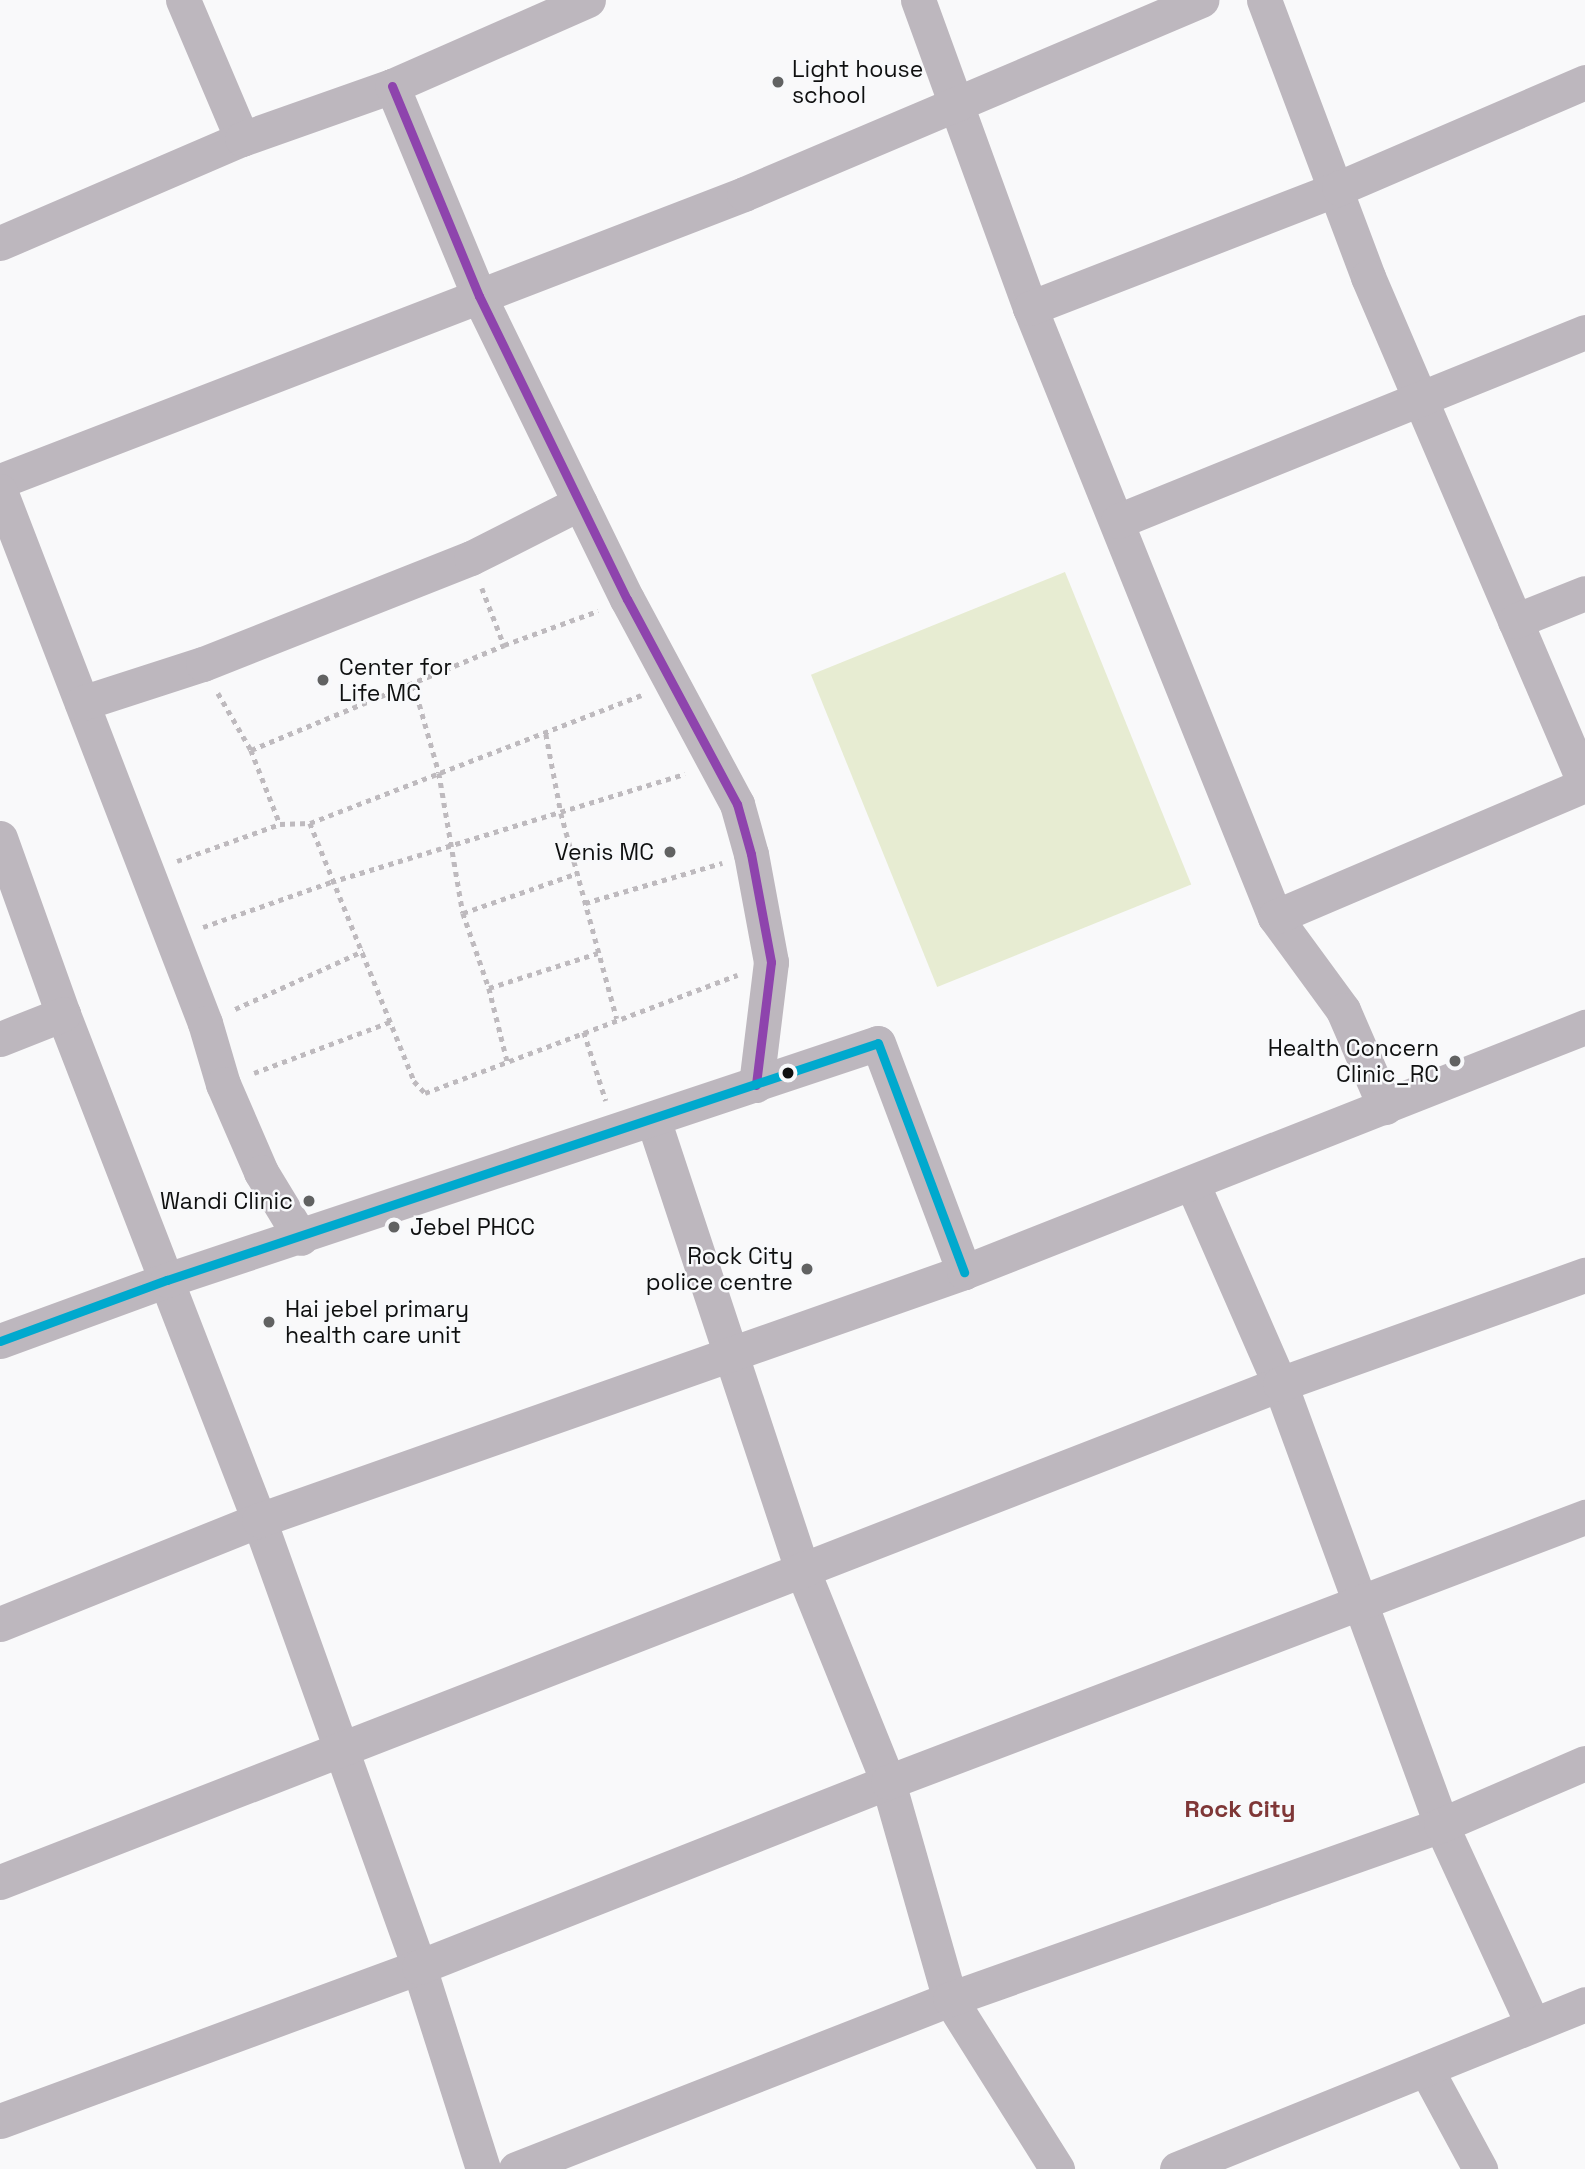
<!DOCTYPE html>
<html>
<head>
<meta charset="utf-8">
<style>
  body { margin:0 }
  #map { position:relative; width:1585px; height:2169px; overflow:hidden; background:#f9f9fa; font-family:"Space Grotesk",sans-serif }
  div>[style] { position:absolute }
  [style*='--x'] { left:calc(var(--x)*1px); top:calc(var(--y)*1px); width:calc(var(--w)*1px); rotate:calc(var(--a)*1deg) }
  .green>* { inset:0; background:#e7ecd2; transform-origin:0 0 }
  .path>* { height:4.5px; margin-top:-2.25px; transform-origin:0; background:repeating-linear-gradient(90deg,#bebabe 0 5px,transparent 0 10px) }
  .street>* { height:35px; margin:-17.5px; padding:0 17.5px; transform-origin:17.5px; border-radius:17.5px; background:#bdb7be }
  .bus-1>* { height:9px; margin:-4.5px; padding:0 4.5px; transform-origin:4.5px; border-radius:4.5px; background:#8e44ad }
  .bus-2>* { height:9px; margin:-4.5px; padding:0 4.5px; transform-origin:4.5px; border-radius:4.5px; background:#00a9ce }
  .dots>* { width:19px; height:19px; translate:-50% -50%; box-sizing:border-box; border:4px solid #f8f9fb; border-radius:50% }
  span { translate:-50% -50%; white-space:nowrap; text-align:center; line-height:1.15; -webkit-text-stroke:5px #f8f9fb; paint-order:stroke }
  .poi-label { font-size:23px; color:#0f1010 }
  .left { translate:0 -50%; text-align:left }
  .right { translate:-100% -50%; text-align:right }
  .neighbourhood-label { font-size:24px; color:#7f3737; font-weight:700 }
</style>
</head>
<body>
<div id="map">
  <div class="green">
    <i style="left:1065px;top:572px;width:337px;height:274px;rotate:68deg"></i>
  </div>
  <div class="path">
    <i style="--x:482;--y:588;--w:61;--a:68.9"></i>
    <i style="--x:414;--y:685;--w:91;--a:74.1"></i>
    <i style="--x:439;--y:773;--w:142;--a:80.3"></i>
    <i style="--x:463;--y:913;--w:79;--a:70.9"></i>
    <i style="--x:489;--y:988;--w:78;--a:76"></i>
    <i style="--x:218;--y:693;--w:66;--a:59.9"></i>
    <i style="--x:251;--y:750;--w:79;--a:68.6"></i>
    <i style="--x:546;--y:734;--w:80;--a:79.2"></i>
    <i style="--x:561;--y:813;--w:213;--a:74.8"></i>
    <i style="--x:251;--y:750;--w:274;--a:-22.5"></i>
    <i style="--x:504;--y:645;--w:100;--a:-19.9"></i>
    <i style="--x:310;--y:823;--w:278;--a:68"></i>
    <i style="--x:414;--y:1081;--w:16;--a:47"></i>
    <i style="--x:425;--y:1093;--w:334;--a:-20.7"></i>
    <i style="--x:177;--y:861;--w:109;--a:-19.8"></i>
    <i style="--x:280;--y:824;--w:30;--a:-2"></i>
    <i style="--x:310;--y:823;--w:355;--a:-21.1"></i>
    <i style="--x:585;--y:903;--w:143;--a:-16.3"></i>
    <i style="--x:463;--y:913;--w:122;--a:-19.2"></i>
    <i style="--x:203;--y:927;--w:136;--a:-19.4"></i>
    <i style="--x:331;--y:882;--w:370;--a:-17"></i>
    <i style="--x:489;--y:988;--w:114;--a:-17.8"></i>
    <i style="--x:235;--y:1009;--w:141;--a:-24.4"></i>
    <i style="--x:584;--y:1032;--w:72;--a:72.3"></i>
    <i style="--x:254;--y:1073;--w:147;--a:-20.6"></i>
  </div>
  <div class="street">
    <i style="--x:183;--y:0;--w:151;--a:67"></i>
    <i style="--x:918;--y:0;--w:328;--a:70"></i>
    <i style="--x:1030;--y:308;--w:656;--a:68.09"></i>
    <i style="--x:1275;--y:917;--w:115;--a:53.8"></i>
    <i style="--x:1343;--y:1010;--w:106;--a:66.6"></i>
    <i style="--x:1264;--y:0;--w:296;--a:69.4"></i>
    <i style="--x:1368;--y:277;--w:551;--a:66.83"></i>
    <i style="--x:392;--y:86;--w:227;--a:67.5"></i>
    <i style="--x:479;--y:296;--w:337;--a:64"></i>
    <i style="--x:627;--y:599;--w:233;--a:61.8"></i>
    <i style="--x:737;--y:804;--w:52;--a:74.4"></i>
    <i style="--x:751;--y:854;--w:110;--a:79.5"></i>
    <i style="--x:771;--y:962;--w:124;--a:97"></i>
    <i style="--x:0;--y:243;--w:263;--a:-23.3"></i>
    <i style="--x:242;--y:139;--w:159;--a:-19.5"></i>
    <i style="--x:392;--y:86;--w:214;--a:-23.7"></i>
    <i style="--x:1030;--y:308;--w:331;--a:-21.2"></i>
    <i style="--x:1339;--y:188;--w:268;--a:-23.3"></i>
    <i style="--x:0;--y:481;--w:797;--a:-21.09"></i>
    <i style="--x:744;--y:194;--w:497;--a:-23"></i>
    <i style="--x:0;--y:491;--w:570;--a:68.93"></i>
    <i style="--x:205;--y:1023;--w:64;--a:73.6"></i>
    <i style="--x:223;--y:1084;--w:96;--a:66.6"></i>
    <i style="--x:261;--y:1172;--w:77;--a:58.8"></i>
    <i style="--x:1118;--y:521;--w:504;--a:-22.03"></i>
    <i style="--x:1515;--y:621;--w:75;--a:-21.8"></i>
    <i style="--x:82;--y:703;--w:127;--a:-17.9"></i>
    <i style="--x:203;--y:664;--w:288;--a:-21.6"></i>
    <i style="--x:471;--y:558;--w:122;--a:-26.8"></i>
    <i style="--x:0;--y:838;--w:187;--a:70.3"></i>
    <i style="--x:63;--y:1014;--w:543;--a:68.83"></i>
    <i style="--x:259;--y:1520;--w:475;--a:70.3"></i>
    <i style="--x:419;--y:1967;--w:212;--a:72.4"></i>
    <i style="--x:1275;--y:917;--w:337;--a:-23.1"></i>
    <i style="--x:0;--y:1039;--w:68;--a:-21.6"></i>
    <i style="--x:653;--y:1119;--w:474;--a:71.7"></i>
    <i style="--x:802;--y:1569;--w:230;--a:68"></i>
    <i style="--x:888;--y:1782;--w:226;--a:74.1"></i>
    <i style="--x:950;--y:1999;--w:201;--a:57.8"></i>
    <i style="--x:1192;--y:1183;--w:219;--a:66.4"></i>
    <i style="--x:1280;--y:1384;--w:469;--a:69.9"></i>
    <i style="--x:1441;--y:1825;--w:218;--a:65.3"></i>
    <i style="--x:0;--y:1341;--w:178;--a:-20.1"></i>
    <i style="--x:167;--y:1280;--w:749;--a:-18.43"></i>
    <i style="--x:878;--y:1043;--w:245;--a:69.4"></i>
    <i style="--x:0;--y:1624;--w:279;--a:-21.9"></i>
    <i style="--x:259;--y:1520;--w:747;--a:-19.38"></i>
    <i style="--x:964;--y:1272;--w:668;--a:-21.53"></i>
    <i style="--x:0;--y:1882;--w:1373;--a:-21.26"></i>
    <i style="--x:1280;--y:1384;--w:324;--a:-19.7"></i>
    <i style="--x:1426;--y:2069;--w:114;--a:61.6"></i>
    <i style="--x:0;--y:2121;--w:446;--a:-20.2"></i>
    <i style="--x:419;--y:1967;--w:504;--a:-21.53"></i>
    <i style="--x:888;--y:1782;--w:746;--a:-20.82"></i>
    <i style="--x:516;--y:2169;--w:466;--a:-21.4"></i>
    <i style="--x:950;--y:1999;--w:521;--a:-19.51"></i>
    <i style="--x:1441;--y:1825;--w:157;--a:-23.3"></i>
    <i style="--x:1177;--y:2169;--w:440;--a:-22"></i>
  </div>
  <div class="bus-1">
    <i style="--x:392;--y:86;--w:227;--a:67.5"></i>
    <i style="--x:479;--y:296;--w:337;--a:64"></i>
    <i style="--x:627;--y:599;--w:233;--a:61.8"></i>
    <i style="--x:737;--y:804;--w:52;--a:74.4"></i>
    <i style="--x:751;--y:854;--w:110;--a:79.5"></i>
    <i style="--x:771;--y:962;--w:124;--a:97"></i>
  </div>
  <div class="bus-2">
    <i style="--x:0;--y:1341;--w:178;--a:-20.1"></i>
    <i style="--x:167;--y:1280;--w:749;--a:-18.43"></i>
    <i style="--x:878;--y:1043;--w:245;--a:69.4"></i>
  </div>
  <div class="dots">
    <i style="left:778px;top:82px;background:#616262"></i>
    <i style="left:323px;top:680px;background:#616262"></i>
    <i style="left:670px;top:852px;background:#616262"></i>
    <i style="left:1455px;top:1061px;background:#616262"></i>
    <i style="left:788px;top:1073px;background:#0f1010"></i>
    <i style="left:309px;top:1201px;background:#616262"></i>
    <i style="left:394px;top:1227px;background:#616262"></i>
    <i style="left:807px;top:1269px;background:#616262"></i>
    <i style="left:269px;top:1322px;background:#616262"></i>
  </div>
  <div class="poi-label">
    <span class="left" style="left:792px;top:82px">Light house<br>school</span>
    <span class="left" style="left:339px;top:680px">Center for<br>Life MC</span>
    <span class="right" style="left:654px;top:852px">Venis MC</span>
    <span class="right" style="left:1439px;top:1061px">Health Concern<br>Clinic_RC</span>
    <span class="right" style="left:293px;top:1201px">Wandi Clinic</span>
    <span class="left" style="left:410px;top:1227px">Jebel PHCC</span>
    <span class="right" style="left:793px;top:1269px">Rock City<br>police centre</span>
    <span class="left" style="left:285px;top:1322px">Hai jebel primary<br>health care unit</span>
  </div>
  <div class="neighbourhood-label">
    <span style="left:1240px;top:1809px">Rock City</span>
  </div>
</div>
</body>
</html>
